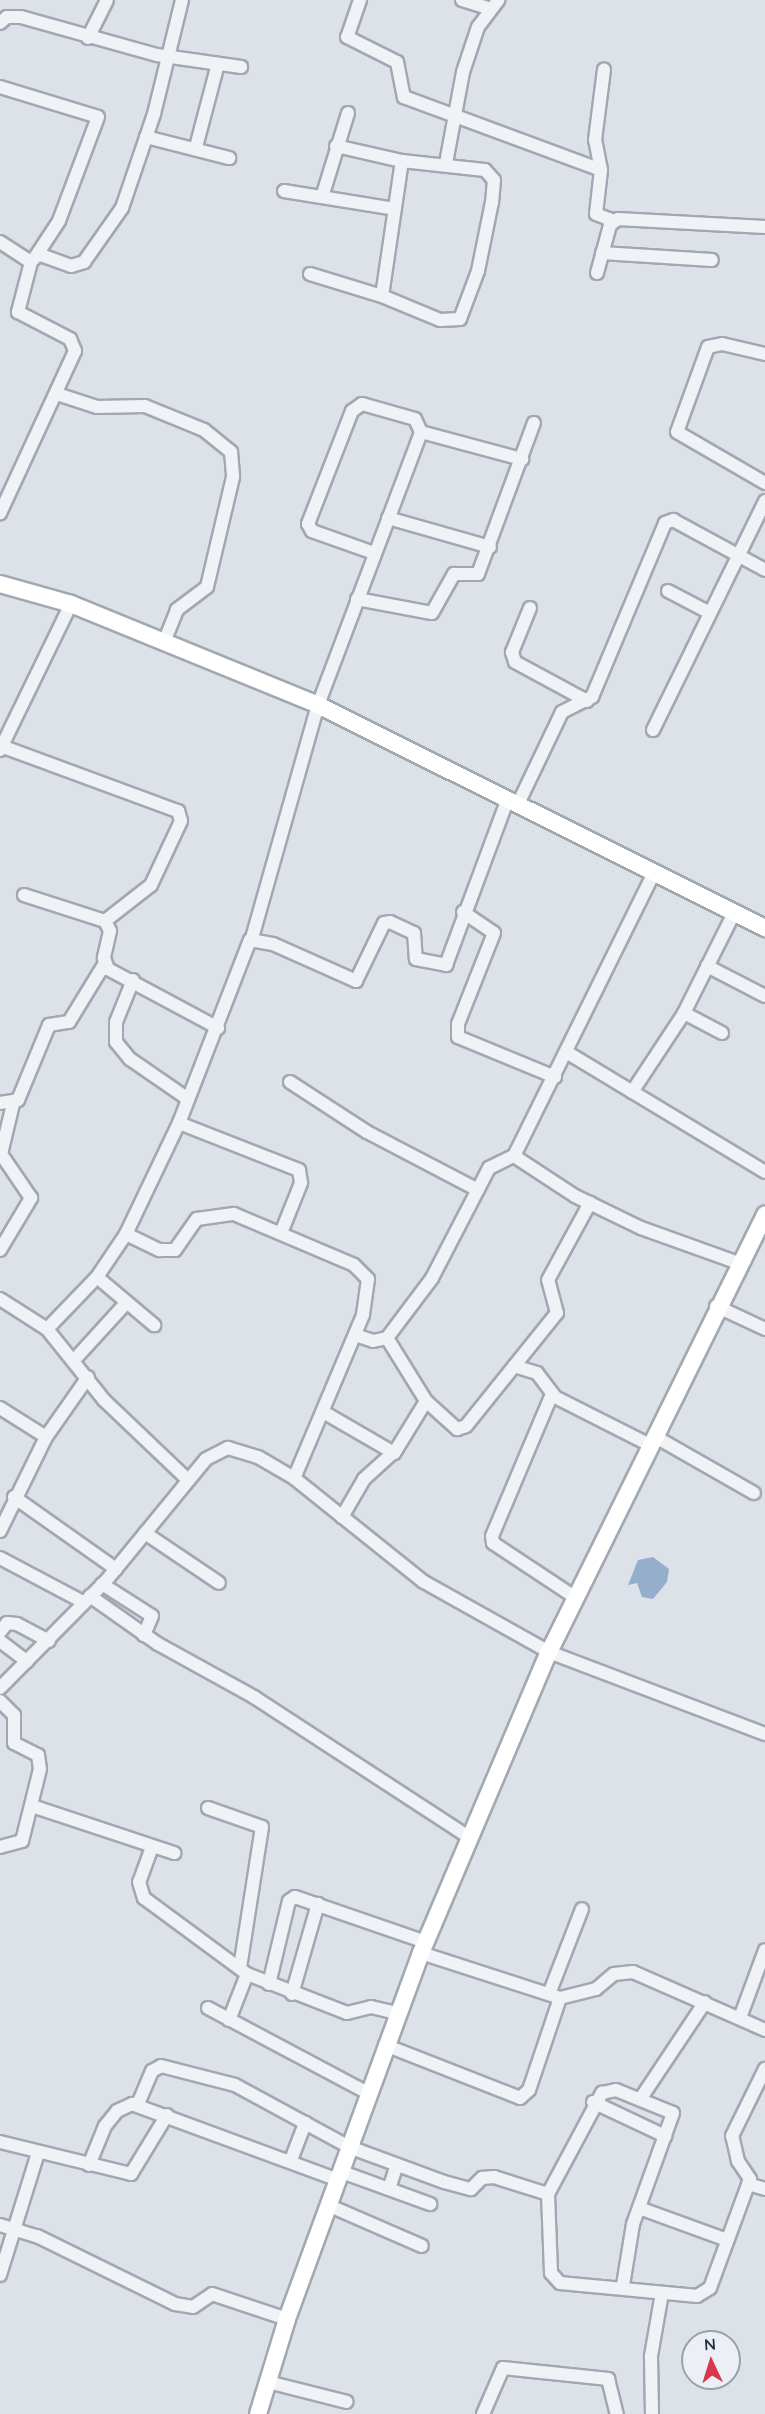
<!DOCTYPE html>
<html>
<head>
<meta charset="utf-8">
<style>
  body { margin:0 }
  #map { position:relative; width:765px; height:2414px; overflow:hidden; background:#dde1e8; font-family:Quicksand,sans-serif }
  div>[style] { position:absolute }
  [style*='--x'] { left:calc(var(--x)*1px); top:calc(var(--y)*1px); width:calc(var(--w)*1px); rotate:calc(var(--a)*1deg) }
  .water>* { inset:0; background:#94aecc }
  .roads { filter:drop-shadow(2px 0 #a2a8b2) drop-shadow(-2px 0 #a2a8b2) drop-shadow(0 2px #a2a8b2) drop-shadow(0 -2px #a2a8b2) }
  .street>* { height:12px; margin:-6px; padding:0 6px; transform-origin:6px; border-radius:6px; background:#f0f2f6 }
  .secondary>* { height:16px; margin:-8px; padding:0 8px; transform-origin:8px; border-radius:8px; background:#fff }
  span { translate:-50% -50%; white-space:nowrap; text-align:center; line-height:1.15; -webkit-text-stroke:4.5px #ecf0f6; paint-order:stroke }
  .north { position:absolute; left:681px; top:2330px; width:60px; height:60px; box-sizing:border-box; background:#ecf0f6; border:2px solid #9ca2ad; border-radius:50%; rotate:356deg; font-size:16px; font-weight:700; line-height:24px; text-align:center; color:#252e40 }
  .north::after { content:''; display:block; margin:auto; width:21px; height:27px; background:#d9354c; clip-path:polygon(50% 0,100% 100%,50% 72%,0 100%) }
</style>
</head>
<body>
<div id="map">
  <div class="water">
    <i style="clip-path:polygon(653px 1557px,669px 1569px,667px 1582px,653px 1599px,642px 1597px,637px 1583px,628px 1585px,638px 1560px)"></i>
  </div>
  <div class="roads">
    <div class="street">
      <i style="--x:360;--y:0;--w:39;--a:109"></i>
      <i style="--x:347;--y:37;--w:56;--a:26.6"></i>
      <i style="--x:397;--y:62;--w:36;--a:79"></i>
      <i style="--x:404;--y:97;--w:210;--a:20.3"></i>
      <i style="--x:601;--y:170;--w:44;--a:96.5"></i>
      <i style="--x:596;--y:214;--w:19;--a:21"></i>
      <i style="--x:462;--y:0;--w:28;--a:17"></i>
      <i style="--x:0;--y:23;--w:9;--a:-41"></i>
      <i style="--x:7;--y:17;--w:14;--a:0"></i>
      <i style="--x:21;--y:17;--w:141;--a:15.6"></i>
      <i style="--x:157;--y:55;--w:85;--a:8.1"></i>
      <i style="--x:88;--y:38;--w:42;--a:-63.4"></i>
      <i style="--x:0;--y:87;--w:102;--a:17"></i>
      <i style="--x:98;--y:117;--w:111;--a:110.6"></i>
      <i style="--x:59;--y:221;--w:45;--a:123.3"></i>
      <i style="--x:146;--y:137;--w:86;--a:14.2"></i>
      <i style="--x:336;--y:146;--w:68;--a:12.8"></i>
      <i style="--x:196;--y:147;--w:86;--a:-75.2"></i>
      <i style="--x:446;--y:163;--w:93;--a:-79.4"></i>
      <i style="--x:463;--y:72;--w:47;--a:-71.6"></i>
      <i style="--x:478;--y:27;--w:34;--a:-53"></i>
      <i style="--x:601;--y:170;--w:31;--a:-101"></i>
      <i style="--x:595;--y:140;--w:71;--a:-82.7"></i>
      <i style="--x:284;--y:191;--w:112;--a:9.2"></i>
      <i style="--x:322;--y:197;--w:88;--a:-72.8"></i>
      <i style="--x:0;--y:242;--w:37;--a:33"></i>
      <i style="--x:31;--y:262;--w:52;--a:104.6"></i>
      <i style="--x:18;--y:312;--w:59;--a:27.4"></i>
      <i style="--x:70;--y:339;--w:13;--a:67"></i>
      <i style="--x:75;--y:351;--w:179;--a:114.8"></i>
      <i style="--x:602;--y:253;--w:110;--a:3.6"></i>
      <i style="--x:38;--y:254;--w:35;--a:20"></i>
      <i style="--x:71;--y:266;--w:14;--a:-17"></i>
      <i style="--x:84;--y:262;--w:66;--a:-54.9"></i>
      <i style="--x:122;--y:208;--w:99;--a:-71.2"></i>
      <i style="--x:154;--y:114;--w:117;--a:-76.2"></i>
      <i style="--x:597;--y:273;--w:50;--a:-74.8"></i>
      <i style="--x:610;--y:225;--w:10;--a:-37"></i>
      <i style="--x:618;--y:219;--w:147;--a:3.1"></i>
      <i style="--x:310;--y:274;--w:75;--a:17"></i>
      <i style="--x:382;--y:296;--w:136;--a:-81.6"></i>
      <i style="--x:402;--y:161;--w:83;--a:6.2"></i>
      <i style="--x:485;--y:170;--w:13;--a:48"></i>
      <i style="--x:494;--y:180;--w:22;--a:95"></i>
      <i style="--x:492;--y:202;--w:70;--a:101.5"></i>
      <i style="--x:478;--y:271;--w:51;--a:110.6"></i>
      <i style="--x:460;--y:319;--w:20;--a:177"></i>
      <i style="--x:440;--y:320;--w:63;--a:-157.5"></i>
      <i style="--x:765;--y:354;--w:44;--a:-166.9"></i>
      <i style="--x:722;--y:344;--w:14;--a:168"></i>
      <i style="--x:708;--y:347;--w:90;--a:110"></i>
      <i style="--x:677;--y:432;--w:102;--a:30.1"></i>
      <i style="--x:57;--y:394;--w:42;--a:18"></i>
      <i style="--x:97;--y:407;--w:48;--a:-1.2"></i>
      <i style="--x:145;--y:406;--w:64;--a:22.1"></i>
      <i style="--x:204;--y:430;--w:35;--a:39"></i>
      <i style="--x:231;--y:452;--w:25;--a:85"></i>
      <i style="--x:233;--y:477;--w:113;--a:103.3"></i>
      <i style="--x:207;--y:587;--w:38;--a:143"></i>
      <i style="--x:177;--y:610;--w:35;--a:112"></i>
      <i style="--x:421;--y:432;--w:105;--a:15"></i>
      <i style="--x:388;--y:518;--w:106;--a:15.9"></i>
      <i style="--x:668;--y:591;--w:47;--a:27.6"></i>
      <i style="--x:357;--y:599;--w:76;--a:10.6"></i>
      <i style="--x:432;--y:613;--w:45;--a:-60.6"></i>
      <i style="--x:454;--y:574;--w:24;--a:0"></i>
      <i style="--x:478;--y:574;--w:161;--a:-69.7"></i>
      <i style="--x:530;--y:608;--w:48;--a:112.2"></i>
      <i style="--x:512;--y:652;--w:10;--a:73"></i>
      <i style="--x:515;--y:662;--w:82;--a:28.4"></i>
      <i style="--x:653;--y:730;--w:255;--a:-63.9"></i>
      <i style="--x:1;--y:746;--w:189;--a:20.2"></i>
      <i style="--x:178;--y:811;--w:10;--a:73"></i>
      <i style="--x:181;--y:821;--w:71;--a:115.1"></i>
      <i style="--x:151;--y:885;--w:58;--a:142"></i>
      <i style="--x:0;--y:750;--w:162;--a:-64.1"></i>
      <i style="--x:517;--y:806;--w:104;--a:-64.4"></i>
      <i style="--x:562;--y:712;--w:34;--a:-27"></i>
      <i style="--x:592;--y:697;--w:189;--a:-67.2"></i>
      <i style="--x:665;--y:523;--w:9;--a:-21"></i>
      <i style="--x:673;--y:520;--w:105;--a:28.5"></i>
      <i style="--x:24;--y:895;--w:85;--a:17.8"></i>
      <i style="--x:105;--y:921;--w:11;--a:63"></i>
      <i style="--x:110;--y:931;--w:28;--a:103"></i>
      <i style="--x:104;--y:958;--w:12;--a:70"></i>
      <i style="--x:108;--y:969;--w:125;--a:28.2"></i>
      <i style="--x:463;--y:912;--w:37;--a:34"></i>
      <i style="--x:494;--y:933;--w:98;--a:111.6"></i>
      <i style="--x:458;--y:1024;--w:13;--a:90"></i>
      <i style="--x:458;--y:1037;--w:105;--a:22.4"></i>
      <i style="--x:252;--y:938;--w:242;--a:-74.2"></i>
      <i style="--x:318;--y:705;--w:292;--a:-69.3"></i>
      <i style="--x:421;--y:432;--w:14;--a:-115"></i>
      <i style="--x:415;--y:419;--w:55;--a:-164.2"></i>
      <i style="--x:362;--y:404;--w:12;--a:145"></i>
      <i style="--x:352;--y:411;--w:121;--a:111.3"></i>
      <i style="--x:308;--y:524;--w:8;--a:60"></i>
      <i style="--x:312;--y:531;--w:66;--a:19.5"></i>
      <i style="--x:707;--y:966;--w:65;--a:27.3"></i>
      <i style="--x:133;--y:980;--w:45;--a:112"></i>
      <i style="--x:116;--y:1022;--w:20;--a:90"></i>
      <i style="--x:116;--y:1042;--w:22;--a:51"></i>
      <i style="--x:130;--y:1059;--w:70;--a:34.6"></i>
      <i style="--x:684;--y:1013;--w:43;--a:27.8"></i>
      <i style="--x:568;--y:1053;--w:230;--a:31.1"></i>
      <i style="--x:290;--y:1082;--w:92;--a:33"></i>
      <i style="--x:367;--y:1132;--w:125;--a:27.6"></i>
      <i style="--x:632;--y:1092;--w:95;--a:-56.6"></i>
      <i style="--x:684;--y:1013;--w:112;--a:-63.4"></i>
      <i style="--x:0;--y:1103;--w:18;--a:-9"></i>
      <i style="--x:18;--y:1100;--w:81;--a:-67.5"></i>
      <i style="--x:49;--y:1025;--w:20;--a:-9"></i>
      <i style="--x:69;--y:1022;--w:69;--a:-58.6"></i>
      <i style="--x:179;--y:1123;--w:129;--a:21.4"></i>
      <i style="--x:299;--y:1170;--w:13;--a:81"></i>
      <i style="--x:301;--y:1183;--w:54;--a:111.8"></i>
      <i style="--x:514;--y:1156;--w:73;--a:33.3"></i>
      <i style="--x:575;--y:1196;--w:73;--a:25.9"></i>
      <i style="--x:641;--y:1228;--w:104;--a:19.7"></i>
      <i style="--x:126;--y:1234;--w:37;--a:26"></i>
      <i style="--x:159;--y:1250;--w:16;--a:0"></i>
      <i style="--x:175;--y:1250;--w:38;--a:-55"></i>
      <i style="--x:197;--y:1219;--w:37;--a:-8"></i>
      <i style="--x:234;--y:1214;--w:130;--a:23"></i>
      <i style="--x:354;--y:1265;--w:20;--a:45"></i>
      <i style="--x:368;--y:1279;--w:36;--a:98"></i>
      <i style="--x:363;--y:1315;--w:177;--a:112.9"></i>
      <i style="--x:0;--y:1250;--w:61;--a:-59.2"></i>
      <i style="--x:31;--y:1198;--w:53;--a:-124.3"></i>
      <i style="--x:1;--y:1154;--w:51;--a:-76.5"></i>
      <i style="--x:97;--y:1277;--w:75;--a:40.1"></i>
      <i style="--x:0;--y:1299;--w:56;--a:32.6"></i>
      <i style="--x:47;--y:1329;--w:91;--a:51.2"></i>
      <i style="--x:104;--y:1400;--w:116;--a:43.6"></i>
      <i style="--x:716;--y:1306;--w:54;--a:25.1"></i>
      <i style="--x:47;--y:1329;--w:72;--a:-46.1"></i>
      <i style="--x:97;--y:1277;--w:52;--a:-56"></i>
      <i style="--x:126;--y:1234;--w:123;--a:-64.5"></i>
      <i style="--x:179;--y:1123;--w:196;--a:-68.8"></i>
      <i style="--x:250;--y:940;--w:23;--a:10"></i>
      <i style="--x:273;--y:944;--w:91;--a:24"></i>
      <i style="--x:356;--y:981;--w:64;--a:-64.2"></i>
      <i style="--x:384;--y:923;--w:6;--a:-9"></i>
      <i style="--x:390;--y:922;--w:26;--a:25"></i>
      <i style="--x:414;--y:933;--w:26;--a:86"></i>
      <i style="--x:416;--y:959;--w:31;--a:11"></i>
      <i style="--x:446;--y:965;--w:175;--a:-69.6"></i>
      <i style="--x:355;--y:1335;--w:19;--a:18"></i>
      <i style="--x:373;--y:1341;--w:14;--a:-12"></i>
      <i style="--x:387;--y:1338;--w:75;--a:-53.1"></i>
      <i style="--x:432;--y:1278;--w:124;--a:-62.6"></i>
      <i style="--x:489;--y:1168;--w:28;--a:-26"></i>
      <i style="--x:514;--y:1156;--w:316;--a:-63.7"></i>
      <i style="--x:387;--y:1338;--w:74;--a:58.2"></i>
      <i style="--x:426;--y:1401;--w:42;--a:42.1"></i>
      <i style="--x:457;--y:1429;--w:9;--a:-18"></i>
      <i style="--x:466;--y:1426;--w:145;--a:-51.2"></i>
      <i style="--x:557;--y:1313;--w:34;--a:-105"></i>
      <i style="--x:548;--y:1280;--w:88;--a:-61.4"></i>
      <i style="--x:75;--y:1359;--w:77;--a:-47.6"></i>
      <i style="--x:514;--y:1366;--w:24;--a:17"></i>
      <i style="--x:537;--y:1373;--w:30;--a:53"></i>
      <i style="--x:555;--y:1397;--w:106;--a:26.8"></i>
      <i style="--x:552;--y:1394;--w:154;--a:112.9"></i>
      <i style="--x:492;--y:1536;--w:7;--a:82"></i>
      <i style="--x:493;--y:1543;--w:100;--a:33.5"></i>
      <i style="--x:0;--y:1408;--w:54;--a:32.2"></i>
      <i style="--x:325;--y:1413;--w:80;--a:30.1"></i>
      <i style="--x:654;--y:1436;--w:115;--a:29.7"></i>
      <i style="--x:14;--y:1497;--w:125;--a:35.2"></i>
      <i style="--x:342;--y:1517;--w:44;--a:-59.9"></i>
      <i style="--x:364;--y:1479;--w:43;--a:-42.2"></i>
      <i style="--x:396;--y:1450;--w:57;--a:-58.5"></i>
      <i style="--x:0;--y:1531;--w:105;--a:-63.9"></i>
      <i style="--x:46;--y:1437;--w:73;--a:-55"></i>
      <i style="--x:145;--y:1533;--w:89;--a:34"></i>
      <i style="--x:0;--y:1558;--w:94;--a:27.9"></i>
      <i style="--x:102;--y:1584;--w:59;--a:32.6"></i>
      <i style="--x:152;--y:1616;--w:21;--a:113"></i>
      <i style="--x:90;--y:1596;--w:83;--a:35.2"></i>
      <i style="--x:158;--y:1644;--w:110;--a:28.9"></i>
      <i style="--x:254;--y:1697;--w:258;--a:33.1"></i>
      <i style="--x:0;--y:1632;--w:11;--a:-52"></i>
      <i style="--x:7;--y:1623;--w:10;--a:6"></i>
      <i style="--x:17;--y:1624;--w:36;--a:28"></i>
      <i style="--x:0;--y:1641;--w:34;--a:37"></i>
      <i style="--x:0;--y:1688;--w:149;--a:-45.3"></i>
      <i style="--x:105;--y:1582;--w:159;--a:-50.6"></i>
      <i style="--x:206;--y:1459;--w:25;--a:-27"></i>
      <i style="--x:228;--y:1448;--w:31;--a:17"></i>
      <i style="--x:258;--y:1457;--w:42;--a:30.3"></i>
      <i style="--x:294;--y:1478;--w:166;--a:38.7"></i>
      <i style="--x:424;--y:1582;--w:143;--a:29.2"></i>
      <i style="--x:549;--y:1652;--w:231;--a:20.8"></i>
      <i style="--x:0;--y:1701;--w:20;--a:45"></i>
      <i style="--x:14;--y:1715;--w:28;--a:90"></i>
      <i style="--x:14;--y:1743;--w:27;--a:27"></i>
      <i style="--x:38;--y:1755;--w:14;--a:82"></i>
      <i style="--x:40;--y:1769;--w:74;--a:104"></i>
      <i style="--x:22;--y:1841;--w:23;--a:165"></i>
      <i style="--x:32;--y:1806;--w:150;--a:18.3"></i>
      <i style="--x:208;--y:1808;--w:57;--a:19.4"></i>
      <i style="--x:262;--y:1827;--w:143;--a:98.9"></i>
      <i style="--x:152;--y:1847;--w:37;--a:110"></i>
      <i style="--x:139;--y:1882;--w:17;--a:73"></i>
      <i style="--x:144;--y:1898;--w:128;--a:36.4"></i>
      <i style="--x:247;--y:1974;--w:107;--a:21.3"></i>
      <i style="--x:347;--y:2013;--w:25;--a:-14"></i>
      <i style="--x:371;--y:2007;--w:27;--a:13"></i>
      <i style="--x:421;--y:1953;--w:146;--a:17.9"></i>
      <i style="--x:560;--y:1998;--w:37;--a:-14"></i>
      <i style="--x:596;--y:1989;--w:23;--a:-40"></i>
      <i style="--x:614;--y:1974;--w:19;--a:-6"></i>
      <i style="--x:633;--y:1972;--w:144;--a:23.7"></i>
      <i style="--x:269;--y:1984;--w:85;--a:-76.5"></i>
      <i style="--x:289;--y:1901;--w:7;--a:-34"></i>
      <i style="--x:295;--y:1897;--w:139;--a:19"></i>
      <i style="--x:292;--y:1994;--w:94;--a:-73.9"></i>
      <i style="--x:549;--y:1994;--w:91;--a:-68.8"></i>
      <i style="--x:208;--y:2008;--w:181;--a:28"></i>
      <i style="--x:741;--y:2015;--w:69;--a:-69.7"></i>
      <i style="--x:229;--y:2020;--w:49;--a:-68.6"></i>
      <i style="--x:385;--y:2045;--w:145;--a:21.4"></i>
      <i style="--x:520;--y:2098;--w:12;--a:-42"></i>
      <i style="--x:529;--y:2090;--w:97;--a:-71.4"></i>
      <i style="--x:641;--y:2098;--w:115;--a:-56.3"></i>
      <i style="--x:593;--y:2102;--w:80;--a:25.3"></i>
      <i style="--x:138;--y:2104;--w:36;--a:-67"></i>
      <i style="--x:152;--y:2071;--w:10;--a:-29"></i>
      <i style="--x:161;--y:2066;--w:76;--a:14.4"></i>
      <i style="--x:235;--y:2085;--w:130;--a:28.5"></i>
      <i style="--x:349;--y:2147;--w:101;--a:20.2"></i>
      <i style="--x:444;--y:2182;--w:28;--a:15"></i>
      <i style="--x:471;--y:2189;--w:16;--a:-45"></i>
      <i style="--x:482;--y:2178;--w:12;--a:-5"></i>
      <i style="--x:494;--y:2177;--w:57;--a:17.5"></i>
      <i style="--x:548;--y:2194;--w:79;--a:87.8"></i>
      <i style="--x:551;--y:2273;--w:13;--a:48"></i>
      <i style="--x:560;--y:2283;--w:138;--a:5.4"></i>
      <i style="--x:697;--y:2296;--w:15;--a:-32"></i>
      <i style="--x:710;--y:2288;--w:116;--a:-69.8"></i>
      <i style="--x:750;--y:2179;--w:22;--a:-124"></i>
      <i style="--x:738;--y:2161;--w:26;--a:-103"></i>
      <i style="--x:732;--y:2136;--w:75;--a:-63.8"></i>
      <i style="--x:0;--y:2142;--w:135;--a:13.7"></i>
      <i style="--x:131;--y:2174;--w:69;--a:-58.6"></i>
      <i style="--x:291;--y:2160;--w:40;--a:-69"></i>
      <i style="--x:89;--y:2165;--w:42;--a:-67.7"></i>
      <i style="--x:105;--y:2126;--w:19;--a:-51"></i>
      <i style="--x:117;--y:2111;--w:17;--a:-25"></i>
      <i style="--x:132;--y:2104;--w:221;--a:20.2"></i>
      <i style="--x:342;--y:2172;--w:94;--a:20"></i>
      <i style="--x:748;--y:2184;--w:18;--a:16"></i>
      <i style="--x:389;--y:2189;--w:25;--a:-72"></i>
      <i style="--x:548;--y:2194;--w:115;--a:-61.9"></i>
      <i style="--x:602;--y:2093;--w:14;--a:-12"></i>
      <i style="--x:616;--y:2090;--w:61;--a:22"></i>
      <i style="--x:673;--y:2113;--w:118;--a:109.8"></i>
      <i style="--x:633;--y:2224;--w:62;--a:99.3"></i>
      <i style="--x:330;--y:2206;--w:100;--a:23.5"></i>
      <i style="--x:639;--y:2208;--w:94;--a:20"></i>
      <i style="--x:0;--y:2225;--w:39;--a:17"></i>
      <i style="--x:37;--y:2236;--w:154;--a:26.2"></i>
      <i style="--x:175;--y:2304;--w:18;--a:9"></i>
      <i style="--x:193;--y:2307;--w:23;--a:-34"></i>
      <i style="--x:212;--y:2294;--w:79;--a:18.4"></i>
      <i style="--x:0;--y:2275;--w:128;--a:-72.7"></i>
      <i style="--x:268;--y:2382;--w:81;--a:14.2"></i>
      <i style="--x:483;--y:2414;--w:50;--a:-66.5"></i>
      <i style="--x:503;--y:2368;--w:106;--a:6"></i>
      <i style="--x:608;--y:2379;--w:36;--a:76"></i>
      <i style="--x:652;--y:2414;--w:58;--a:-91"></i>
      <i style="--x:651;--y:2356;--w:64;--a:-80.1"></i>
    </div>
    <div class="secondary">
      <i style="--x:0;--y:584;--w:74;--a:15.7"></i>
      <i style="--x:71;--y:604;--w:267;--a:22.2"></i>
      <i style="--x:318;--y:705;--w:500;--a:26.5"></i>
      <i style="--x:258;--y:2414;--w:99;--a:-73"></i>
      <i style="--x:287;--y:2319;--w:390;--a:-69.9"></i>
      <i style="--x:421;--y:1953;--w:327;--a:-67"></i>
      <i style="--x:549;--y:1652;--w:488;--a:-63.7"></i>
    </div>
  </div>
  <div class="north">N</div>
</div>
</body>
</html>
